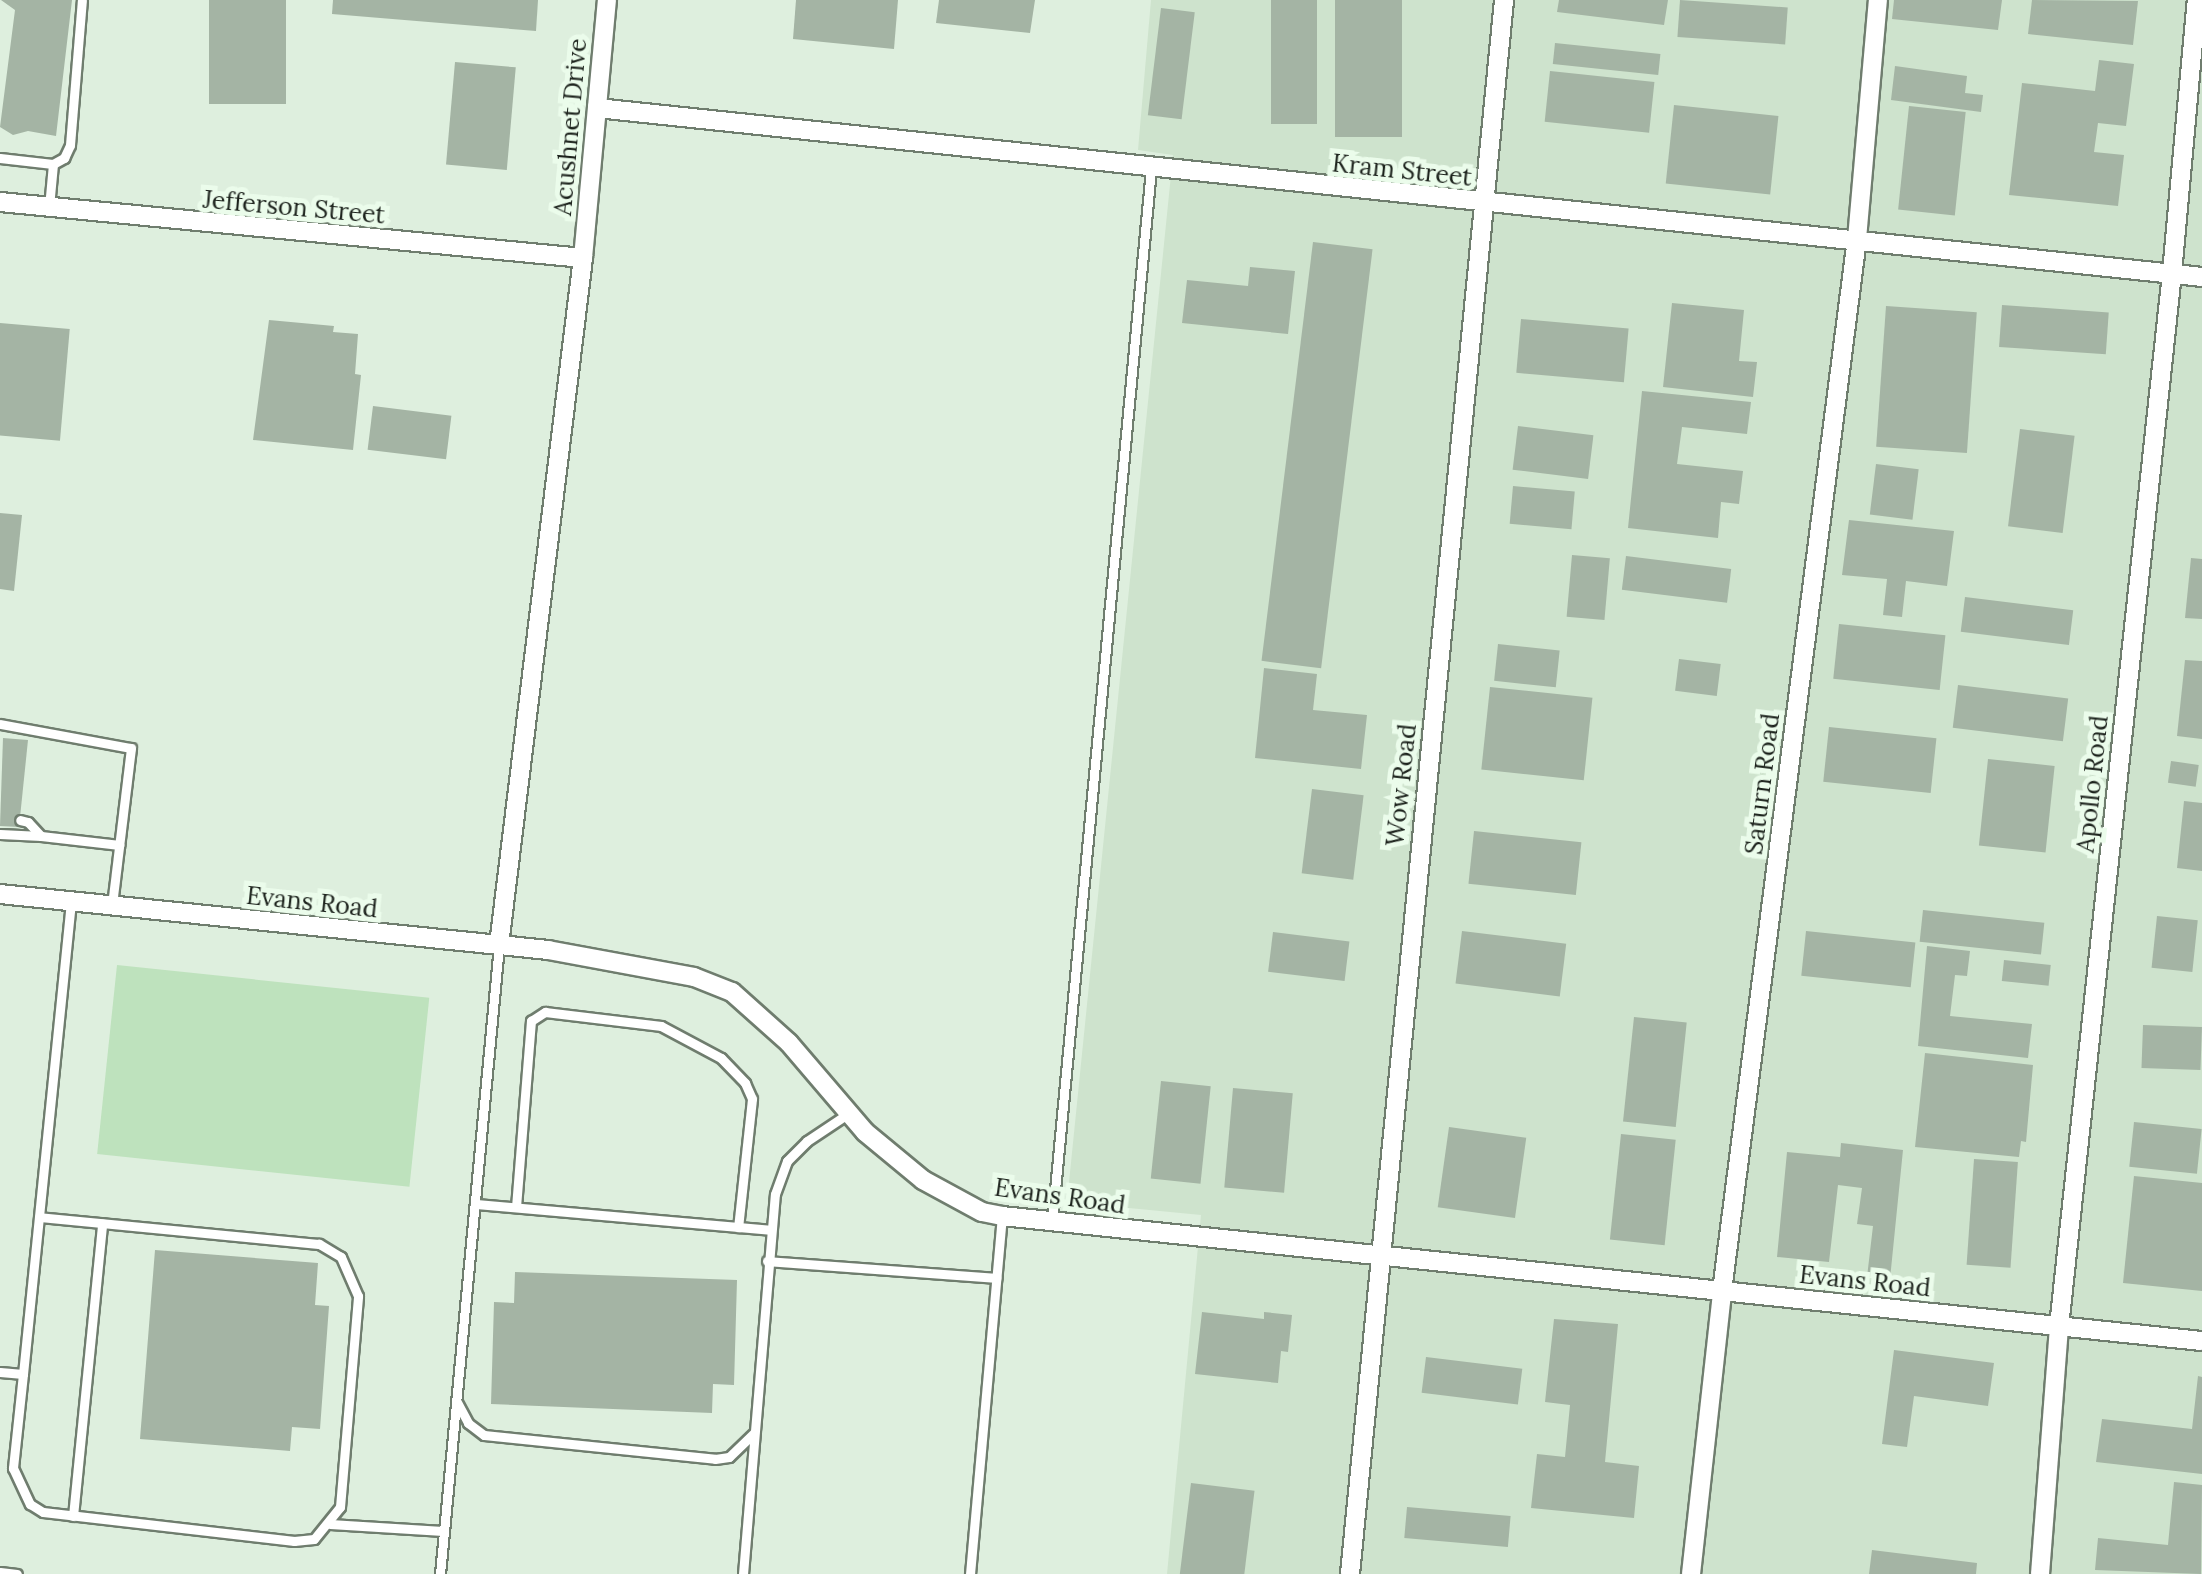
<!DOCTYPE html>
<html>
<head>
<meta charset="utf-8">
<style>
  body { margin:0 }
  #map { position:relative; width:2202px; height:1574px; overflow:hidden; background:#deefde; font-family:Lora,serif }
  div>[style] { position:absolute }
  [style*='--x'] { left:calc(var(--x)*1px); top:calc(var(--y)*1px); width:calc(var(--w)*1px); rotate:calc(var(--a)*1deg) }
  .built>* { inset:0; background:#cee3cd }
  .green>* { inset:0; background:#bee2bd; transform-origin:0 0 }
  .building>* { inset:0; background:#a4b4a4; transform-origin:0 0 }
  .roads { filter:drop-shadow(2px 0 #6f7d6e) drop-shadow(-2px 0 #6f7d6e) drop-shadow(0 2px #6f7d6e) drop-shadow(0 -2px #6f7d6e) }
  .lane>* { height:9px; margin:-4.5px; padding:0 4.5px; transform-origin:4.5px; border-radius:4.5px; background:#fff }
  .street>* { height:18px; margin:-9px; padding:0 9px; transform-origin:9px; border-radius:9px; background:#fff }
  span { translate:-50% -50%; white-space:nowrap; text-align:center; line-height:1.15; -webkit-text-stroke:10px #ebfceb; paint-order:stroke }
  .street-label { font-size:25px; color:#1c221c }
</style>
</head>
<body>
<div id="map">
  <div class="built">
    <i style="clip-path:polygon(1151px 0,2202px 0,2202px 1574px,1167px 1574px,1201px 1215px,1067px 1202px,1173px 155px,1138px 150px)"></i>
  </div>
  <div class="green">
    <i style="left:117px;top:965px;width:314px;height:190px;rotate:6deg"></i>
  </div>
  <div class="building">
    <i style="clip-path:polygon(1px 0,72px 0,56px 136px,28px 131px,13px 135px,0 127px,15px 10px)"></i>
    <i style="left:209px;top:0;width:77px;height:104px"></i>
    <i style="clip-path:polygon(333px 0,538px 0,536px 31px,332px 14px)"></i>
    <i style="clip-path:polygon(796px 0,898px 0,894px 49px,793px 39px)"></i>
    <i style="clip-path:polygon(939px 0,1035px 0,1030px 33px,936px 23px)"></i>
    <i style="left:1271px;top:0;width:46px;height:124px"></i>
    <i style="left:1335px;top:0;width:67px;height:137px"></i>
    <i style="clip-path:polygon(1559px 0,1668px 0,1664px 25px,1557px 12px)"></i>
    <i style="left:1680px;top:0;width:108px;height:37px;rotate:4deg"></i>
    <i style="clip-path:polygon(1894px 0,2002px 0,1998px 30px,1892px 19px)"></i>
    <i style="clip-path:polygon(2032px 0,2138px 1px,2133px 45px,2028px 34px)"></i>
    <i style="left:1161px;top:8px;width:34px;height:108px;rotate:7deg"></i>
    <i style="left:1555px;top:43px;width:106px;height:21px;rotate:6deg"></i>
    <i style="clip-path:polygon(2099px 60px,2134px 64px,2126px 126px,2098px 123px,2094px 152px,2124px 155px,2118px 206px,2009px 195px,2022px 83px,2095px 91px)"></i>
    <i style="left:455px;top:62px;width:61px;height:103px;rotate:5deg"></i>
    <i style="clip-path:polygon(1895px 66px,1967px 76px,1965px 93px,1983px 95px,1981px 112px,1891px 100px)"></i>
    <i style="left:1550px;top:71px;width:105px;height:51px;rotate:6deg"></i>
    <i style="left:1674px;top:105px;width:105px;height:79px;rotate:6deg"></i>
    <i style="left:1909px;top:106px;width:57px;height:104px;rotate:6deg"></i>
    <i style="left:1313px;top:242px;width:60px;height:422px;rotate:7deg"></i>
    <i style="clip-path:polygon(1250px 267px,1295px 271px,1288px 334px,1182px 323px,1187px 280px,1248px 286px)"></i>
    <i style="clip-path:polygon(1672px 303px,1744px 310px,1739px 361px,1757px 362px,1753px 397px,1663px 387px)"></i>
    <i style="left:2002px;top:305px;width:107px;height:42px;rotate:4deg"></i>
    <i style="left:1886px;top:306px;width:91px;height:141px;rotate:4deg"></i>
    <i style="left:1521px;top:319px;width:108px;height:54px;rotate:5deg"></i>
    <i style="clip-path:polygon(269px 320px,334px 326px,333px 332px,358px 334px,355px 374px,361px 375px,353px 450px,253px 440px)"></i>
    <i style="left:0;top:323px;width:70px;height:112px;rotate:5deg"></i>
    <i style="clip-path:polygon(1642px 391px,1751px 402px,1747px 434px,1682px 427px,1677px 464px,1743px 471px,1739px 504px,1721px 502px,1718px 538px,1628px 528px)"></i>
    <i style="left:373px;top:406px;width:79px;height:44px;rotate:7deg"></i>
    <i style="left:1518px;top:426px;width:76px;height:44px;rotate:7deg"></i>
    <i style="left:2020px;top:429px;width:55px;height:98px;rotate:7deg"></i>
    <i style="left:1876px;top:464px;width:43px;height:51px;rotate:7deg"></i>
    <i style="left:1513px;top:486px;width:62px;height:38px;rotate:5deg"></i>
    <i style="clip-path:polygon(0 513px,22px 515px,14px 591px,0 589px)"></i>
    <i style="clip-path:polygon(1849px 520px,1954px 531px,1947px 586px,1906px 581px,1902px 617px,1883px 615px,1887px 579px,1842px 575px)"></i>
    <i style="left:1572px;top:555px;width:38px;height:62px;rotate:5deg"></i>
    <i style="left:1626px;top:556px;width:106px;height:34px;rotate:7deg"></i>
    <i style="clip-path:polygon(2191px 558px,2202px 559px,2202px 619px,2185px 618px)"></i>
    <i style="left:1965px;top:597px;width:109px;height:35px;rotate:7deg"></i>
    <i style="left:1839px;top:624px;width:107px;height:55px;rotate:6deg"></i>
    <i style="left:1498px;top:644px;width:62px;height:37px;rotate:6deg"></i>
    <i style="left:1679px;top:659px;width:42px;height:32px;rotate:7deg"></i>
    <i style="clip-path:polygon(2185px 660px,2202px 661px,2202px 739px,2177px 736px)"></i>
    <i style="clip-path:polygon(1264px 668px,1317px 674px,1313px 710px,1367px 715px,1361px 769px,1255px 758px)"></i>
    <i style="left:1958px;top:685px;width:111px;height:43px;rotate:7deg"></i>
    <i style="left:1490px;top:687px;width:103px;height:83px;rotate:6deg"></i>
    <i style="left:1829px;top:727px;width:108px;height:55px;rotate:6deg"></i>
    <i style="clip-path:polygon(3px 738px,28px 740px,19px 827px,0 826px)"></i>
    <i style="left:1988px;top:759px;width:67px;height:87px;rotate:6deg"></i>
    <i style="left:2171px;top:761px;width:28px;height:22px;rotate:8deg"></i>
    <i style="left:1312px;top:789px;width:52px;height:85px;rotate:7deg"></i>
    <i style="clip-path:polygon(2184px 801px,2202px 803px,2202px 871px,2177px 868px)"></i>
    <i style="left:1474px;top:831px;width:108px;height:53px;rotate:6deg"></i>
    <i style="left:1923px;top:910px;width:122px;height:32px;rotate:6deg"></i>
    <i style="left:2157px;top:916px;width:41px;height:52px;rotate:6deg"></i>
    <i style="left:1462px;top:931px;width:105px;height:53px;rotate:7deg"></i>
    <i style="left:1806px;top:931px;width:110px;height:45px;rotate:6deg"></i>
    <i style="left:1273px;top:932px;width:77px;height:40px;rotate:7deg"></i>
    <i style="clip-path:polygon(1927px 946px,1970px 951px,1967px 976px,1955px 975px,1950px 1016px,2032px 1024px,2028px 1058px,1918px 1046px)"></i>
    <i style="left:2004px;top:960px;width:47px;height:21px;rotate:6deg"></i>
    <i style="left:1634px;top:1017px;width:53px;height:105px;rotate:6deg"></i>
    <i style="left:2143px;top:1025px;width:59px;height:43px;rotate:2deg"></i>
    <i style="clip-path:polygon(1925px 1053px,2033px 1065px,2026px 1142px,2021px 1141px,2019px 1157px,1915px 1147px)"></i>
    <i style="left:1161px;top:1081px;width:50px;height:98px;rotate:6deg"></i>
    <i style="left:1233px;top:1088px;width:60px;height:100px;rotate:5deg"></i>
    <i style="left:2134px;top:1122px;width:68px;height:45px;rotate:6deg"></i>
    <i style="left:1449px;top:1127px;width:78px;height:81px;rotate:8deg"></i>
    <i style="left:1621px;top:1134px;width:55px;height:106px;rotate:6deg"></i>
    <i style="clip-path:polygon(1841px 1143px,1903px 1150px,1890px 1279px,1867px 1277px,1873px 1226px,1857px 1224px,1862px 1188px,1838px 1185px,1829px 1262px,1777px 1257px,1787px 1152px,1840px 1157px)"></i>
    <i style="left:1974px;top:1159px;width:44px;height:106px;rotate:4deg"></i>
    <i style="clip-path:polygon(2134px 1176px,2202px 1183px,2202px 1291px,2123px 1283px)"></i>
    <i style="clip-path:polygon(155px 1250px,318px 1263px,315px 1305px,329px 1306px,320px 1429px,292px 1427px,290px 1451px,140px 1439px)"></i>
    <i style="clip-path:polygon(515px 1272px,737px 1280px,734px 1385px,713px 1384px,712px 1413px,491px 1404px,494px 1302px,514px 1303px)"></i>
    <i style="clip-path:polygon(1202px 1312px,1264px 1319px,1264px 1312px,1292px 1315px,1288px 1352px,1281px 1351px,1278px 1383px,1195px 1374px)"></i>
    <i style="clip-path:polygon(1554px 1319px,1618px 1324px,1605px 1462px,1639px 1466px,1634px 1518px,1531px 1508px,1537px 1454px,1565px 1457px,1570px 1405px,1545px 1402px)"></i>
    <i style="clip-path:polygon(1894px 1350px,1994px 1363px,1988px 1406px,1914px 1396px,1907px 1447px,1882px 1444px)"></i>
    <i style="left:1426px;top:1357px;width:97px;height:36px;rotate:7deg"></i>
    <i style="clip-path:polygon(2198px 1376px,2202px 1377px,2202px 1474px,2096px 1462px,2102px 1419px,2192px 1429px)"></i>
    <i style="clip-path:polygon(2174px 1482px,2202px 1485px,2201px 1574px,2095px 1570px,2098px 1538px,2168px 1545px)"></i>
    <i style="left:1191px;top:1483px;width:64px;height:92px;rotate:7deg"></i>
    <i style="left:1407px;top:1507px;width:104px;height:31px;rotate:5deg"></i>
    <i style="clip-path:polygon(1872px 1550px,1977px 1563px,1976px 1574px,1869px 1574px)"></i>
  </div>
  <div class="roads">
    <div class="lane">
      <i style="--x:0;--y:158;--w:53;--a:6.5"></i>
      <i style="--x:53;--y:164;--w:43;--a:95.3"></i>
      <i style="--x:53;--y:164;--w:13;--a:-29"></i>
      <i style="--x:64;--y:158;--w:14;--a:-65"></i>
      <i style="--x:70;--y:145;--w:145;--a:-85.3"></i>
      <i style="--x:0;--y:724;--w:133;--a:10.4"></i>
      <i style="--x:131;--y:748;--w:158;--a:96.9"></i>
      <i style="--x:0;--y:834;--w:41;--a:2.8"></i>
      <i style="--x:41;--y:836;--w:19;--a:-133"></i>
      <i style="--x:28;--y:822;--w:8;--a:-166"></i>
      <i style="--x:41;--y:836;--w:79;--a:6.6"></i>
      <i style="--x:475;--y:1204;--w:297;--a:5"></i>
      <i style="--x:516;--y:1207;--w:187;--a:-85.4"></i>
      <i style="--x:531;--y:1021;--w:17;--a:-33"></i>
      <i style="--x:545;--y:1012;--w:117;--a:6.9"></i>
      <i style="--x:661;--y:1026;--w:68;--a:28.1"></i>
      <i style="--x:721;--y:1058;--w:35;--a:46"></i>
      <i style="--x:745;--y:1083;--w:17;--a:66"></i>
      <i style="--x:752;--y:1099;--w:129;--a:96.2"></i>
      <i style="--x:1052;--y:1222;--w:1059;--a:-84.63"></i>
      <i style="--x:767;--y:1261;--w:230;--a:4.2"></i>
      <i style="--x:0;--y:1372;--w:23;--a:5"></i>
      <i style="--x:23;--y:1374;--w:474;--a:-84.2"></i>
      <i style="--x:23;--y:1374;--w:95;--a:96.1"></i>
      <i style="--x:13;--y:1468;--w:40;--a:65"></i>
      <i style="--x:30;--y:1504;--w:15;--a:32"></i>
      <i style="--x:43;--y:1512;--w:253;--a:6.6"></i>
      <i style="--x:294;--y:1541;--w:20;--a:-6"></i>
      <i style="--x:314;--y:1539;--w:41;--a:-50.9"></i>
      <i style="--x:340;--y:1507;--w:212;--a:-85.1"></i>
      <i style="--x:358;--y:1296;--w:43;--a:-113.6"></i>
      <i style="--x:341;--y:1257;--w:26;--a:-149"></i>
      <i style="--x:319;--y:1244;--w:281;--a:-174.5"></i>
      <i style="--x:457;--y:1402;--w:24;--a:62"></i>
      <i style="--x:468;--y:1423;--w:20;--a:37"></i>
      <i style="--x:484;--y:1435;--w:232;--a:5.9"></i>
      <i style="--x:715;--y:1459;--w:14;--a:-8"></i>
      <i style="--x:729;--y:1457;--w:35;--a:-44"></i>
      <i style="--x:73;--y:1516;--w:294;--a:-84.3"></i>
      <i style="--x:330;--y:1524;--w:113;--a:3.5"></i>
      <i style="--x:0;--y:1572;--w:17;--a:7"></i>
      <i style="--x:440;--y:1574;--w:632;--a:-84.64"></i>
      <i style="--x:743;--y:1574;--w:381;--a:-85.2"></i>
      <i style="--x:775;--y:1194;--w:35;--a:-70"></i>
      <i style="--x:787;--y:1161;--w:28;--a:-45"></i>
      <i style="--x:807;--y:1141;--w:50;--a:-33.7"></i>
      <i style="--x:970;--y:1574;--w:359;--a:-84.9"></i>
    </div>
    <div class="street">
      <i style="--x:597;--y:108;--w:1614;--a:6.01"></i>
      <i style="--x:0;--y:202;--w:586;--a:5.49"></i>
      <i style="--x:0;--y:894;--w:551;--a:5.83"></i>
      <i style="--x:548;--y:950;--w:148;--a:10.5"></i>
      <i style="--x:694;--y:977;--w:41;--a:21.5"></i>
      <i style="--x:732;--y:992;--w:76;--a:41.8"></i>
      <i style="--x:789;--y:1043;--w:117;--a:49.5"></i>
      <i style="--x:865;--y:1132;--w:75;--a:39.6"></i>
      <i style="--x:923;--y:1180;--w:67;--a:28.5"></i>
      <i style="--x:982;--y:1212;--w:20;--a:11"></i>
      <i style="--x:1002;--y:1216;--w:1206;--a:5.95"></i>
      <i style="--x:499;--y:945;--w:692;--a:-83.03"></i>
      <i style="--x:583;--y:258;--w:259;--a:-84.7"></i>
      <i style="--x:1350;--y:1574;--w:1582;--a:-84.41"></i>
      <i style="--x:1691;--y:1574;--w:285;--a:-83.7"></i>
      <i style="--x:1722;--y:1291;--w:1061;--a:-82.69"></i>
      <i style="--x:1857;--y:239;--w:240;--a:-85"></i>
      <i style="--x:2040;--y:1574;--w:248;--a:-85.6"></i>
      <i style="--x:2059;--y:1327;--w:1060;--a:-83.88"></i>
      <i style="--x:2172;--y:273;--w:274;--a:-84.8"></i>
    </div>
  </div>
  <div class="street-label">
    <span style="left:570px;top:127px;rotate:-85deg">Acushnet Drive</span>
    <span style="left:1402px;top:170px;rotate:6deg">Kram Street</span>
    <span style="left:294px;top:207px;rotate:5deg">Jefferson Street</span>
    <span style="left:1762px;top:784px;rotate:-83deg">Saturn Road</span>
    <span style="left:2092px;top:784px;rotate:-84deg">Apollo Road</span>
    <span style="left:1401px;top:785px;rotate:-84deg">Wow Road</span>
    <span style="left:312px;top:902px;rotate:6deg">Evans Road</span>
    <span style="left:1060px;top:1196px;rotate:8deg">Evans Road</span>
    <span style="left:1865px;top:1281px;rotate:6deg">Evans Road</span>
  </div>
</div>
</body>
</html>
